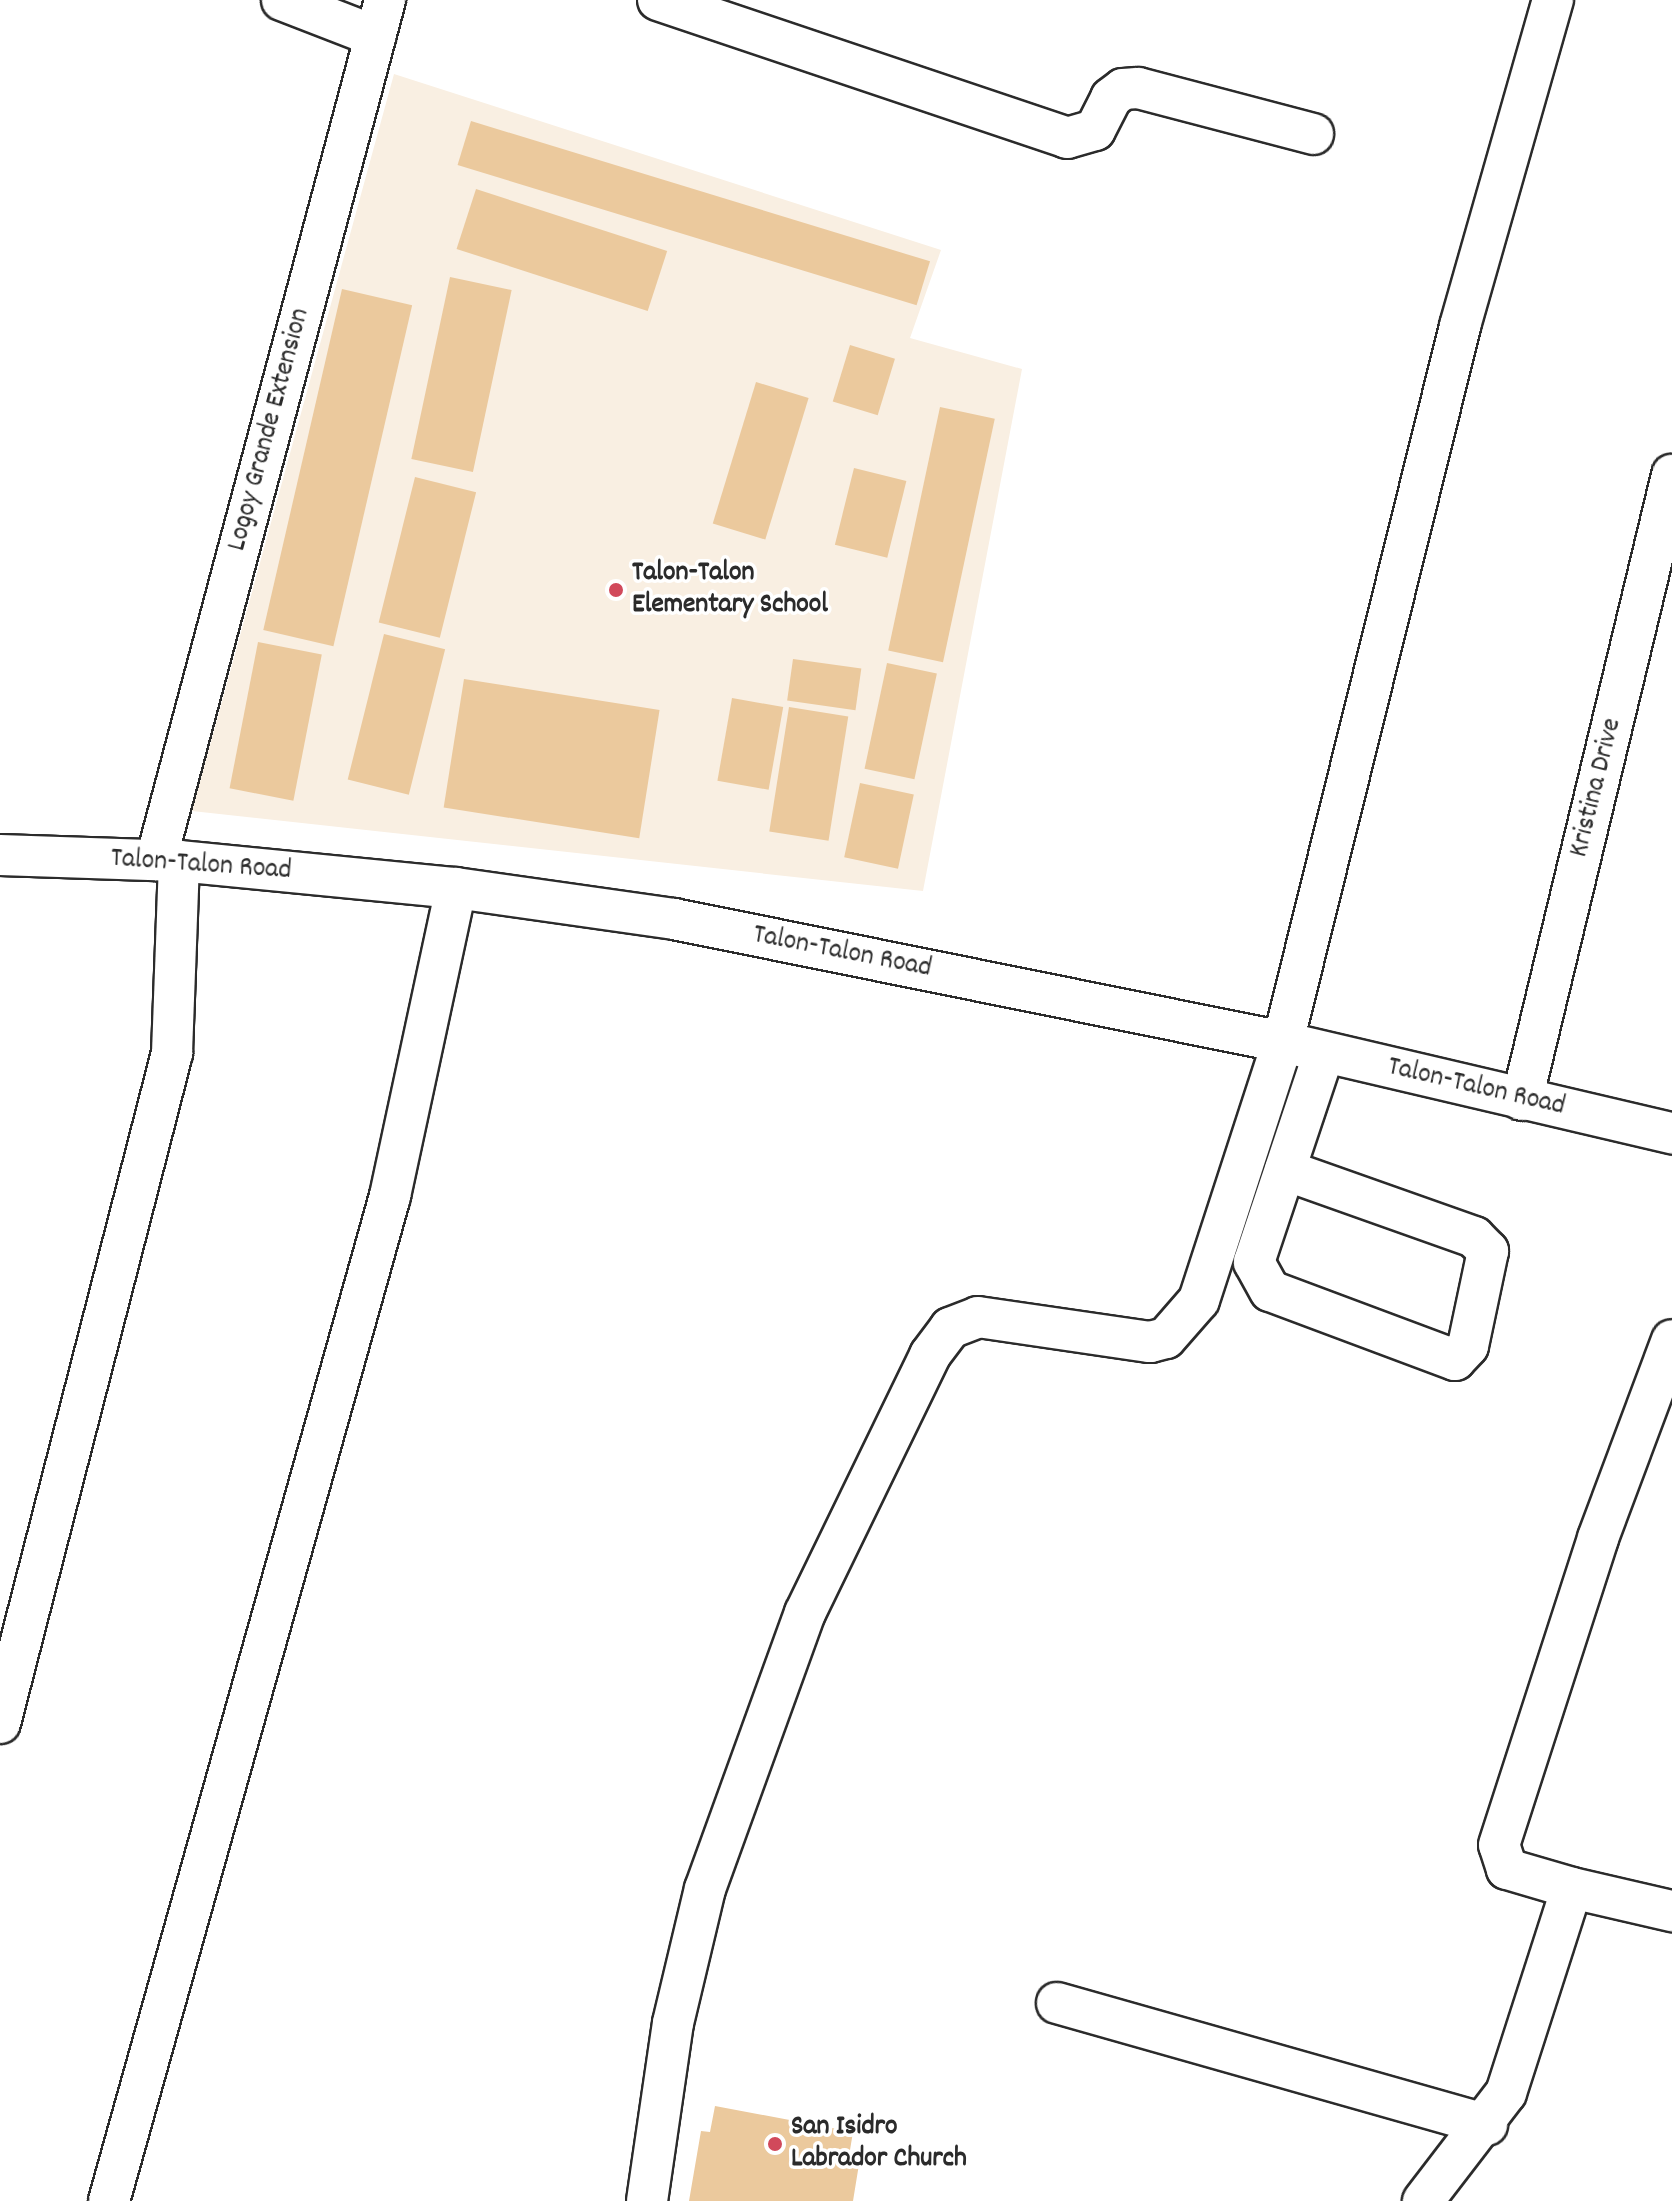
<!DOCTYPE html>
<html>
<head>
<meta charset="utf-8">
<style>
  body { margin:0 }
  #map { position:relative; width:1672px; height:2201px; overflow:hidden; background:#fff; font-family:Dekko,sans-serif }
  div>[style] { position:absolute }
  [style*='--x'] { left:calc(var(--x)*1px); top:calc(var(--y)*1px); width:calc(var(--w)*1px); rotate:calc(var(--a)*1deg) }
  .built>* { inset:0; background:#f9efe2 }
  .building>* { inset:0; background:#ebc99d; transform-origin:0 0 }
  .roads { filter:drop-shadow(2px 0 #2b2b2b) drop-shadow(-2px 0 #2b2b2b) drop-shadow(0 2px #2b2b2b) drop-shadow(0 -2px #2b2b2b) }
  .minor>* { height:40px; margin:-20px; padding:0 20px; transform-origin:20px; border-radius:20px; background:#fff }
  .dots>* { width:22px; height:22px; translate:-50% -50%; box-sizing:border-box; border:4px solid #fff; border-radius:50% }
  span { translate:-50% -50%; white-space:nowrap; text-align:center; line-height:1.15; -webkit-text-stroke:7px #fff; paint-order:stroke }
  .street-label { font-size:28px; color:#2b2b2b }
  .poi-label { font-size:28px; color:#2b2b2b; font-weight:700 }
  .left { translate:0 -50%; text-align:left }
</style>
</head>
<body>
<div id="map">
  <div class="built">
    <i style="clip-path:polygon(394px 74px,941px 250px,910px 338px,1022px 369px,923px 891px,192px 811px)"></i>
  </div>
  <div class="building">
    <i style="left:471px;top:121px;width:480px;height:46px;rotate:17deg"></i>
    <i style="left:476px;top:189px;width:201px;height:63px;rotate:18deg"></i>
    <i style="left:450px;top:277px;width:63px;height:186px;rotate:12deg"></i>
    <i style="left:342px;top:289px;width:72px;height:350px;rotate:13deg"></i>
    <i style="left:850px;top:345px;width:47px;height:59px;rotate:17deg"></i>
    <i style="left:756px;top:382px;width:55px;height:148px;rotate:17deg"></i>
    <i style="left:940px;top:407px;width:56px;height:249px;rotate:12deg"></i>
    <i style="left:854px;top:468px;width:54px;height:79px;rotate:14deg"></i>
    <i style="left:415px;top:477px;width:63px;height:150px;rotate:14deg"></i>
    <i style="left:384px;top:634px;width:63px;height:150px;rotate:14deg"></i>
    <i style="left:258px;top:642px;width:65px;height:149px;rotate:11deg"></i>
    <i style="left:793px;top:659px;width:69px;height:42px;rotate:8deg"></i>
    <i style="left:887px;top:663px;width:51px;height:108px;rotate:12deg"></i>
    <i style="left:464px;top:679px;width:198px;height:130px;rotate:9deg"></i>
    <i style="left:732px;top:698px;width:52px;height:84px;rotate:10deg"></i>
    <i style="left:789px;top:707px;width:60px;height:126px;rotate:9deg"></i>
    <i style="left:860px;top:783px;width:55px;height:76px;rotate:12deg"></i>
    <i style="clip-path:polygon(715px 2106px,853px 2132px,849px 2156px,860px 2158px,853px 2201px,689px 2201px,701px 2131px,710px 2132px)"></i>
  </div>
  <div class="roads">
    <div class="minor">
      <i style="--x:282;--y:0;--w:100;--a:21.2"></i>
      <i style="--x:658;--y:0;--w:432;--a:18.6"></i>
      <i style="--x:1067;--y:138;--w:29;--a:-16"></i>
      <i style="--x:1095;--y:130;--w:36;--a:-63"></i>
      <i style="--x:1111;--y:98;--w:15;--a:-37"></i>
      <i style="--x:1123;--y:89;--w:15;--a:-4"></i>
      <i style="--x:1138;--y:88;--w:181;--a:14.7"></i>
      <i style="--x:0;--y:855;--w:179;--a:1.9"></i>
      <i style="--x:179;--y:861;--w:278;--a:5.6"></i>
      <i style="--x:456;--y:888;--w:220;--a:8.1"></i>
      <i style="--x:674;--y:919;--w:621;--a:11.42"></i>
      <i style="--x:1283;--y:1042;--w:400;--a:13.2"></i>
      <i style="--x:156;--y:860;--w:890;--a:-75.09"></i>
      <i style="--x:1522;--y:1100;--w:643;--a:-76.5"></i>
      <i style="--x:1285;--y:1170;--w:201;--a:19.5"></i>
      <i style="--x:1474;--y:1237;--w:20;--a:45"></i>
      <i style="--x:1488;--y:1251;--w:97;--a:101.9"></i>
      <i style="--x:1468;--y:1346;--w:19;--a:133"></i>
      <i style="--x:1455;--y:1360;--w:197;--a:-159.5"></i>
      <i style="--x:1270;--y:1291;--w:33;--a:-119"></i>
      <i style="--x:1254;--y:1262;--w:220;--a:-71.5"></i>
      <i style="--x:0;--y:1723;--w:692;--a:-75.6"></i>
      <i style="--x:172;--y:1053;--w:192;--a:-87.9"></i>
      <i style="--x:1572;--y:1888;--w:103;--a:13"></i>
      <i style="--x:1057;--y:2003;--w:447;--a:15.8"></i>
      <i style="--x:109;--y:2201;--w:1044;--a:-74.38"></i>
      <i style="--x:390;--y:1196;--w:315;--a:-77.9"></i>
      <i style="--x:647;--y:2201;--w:180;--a:-81.7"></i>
      <i style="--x:673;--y:2023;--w:138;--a:-76.6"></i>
      <i style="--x:705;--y:1889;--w:294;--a:-70.1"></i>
      <i style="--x:805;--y:1613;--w:287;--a:-64.1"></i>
      <i style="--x:930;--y:1355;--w:34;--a:-53"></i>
      <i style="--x:950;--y:1328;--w:30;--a:-21"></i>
      <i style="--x:978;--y:1317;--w:174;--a:8.3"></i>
      <i style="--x:1150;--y:1342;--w:16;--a:-14"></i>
      <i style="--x:1166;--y:1338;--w:50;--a:-49"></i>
      <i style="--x:1199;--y:1300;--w:271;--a:-72"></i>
      <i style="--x:1283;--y:1042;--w:738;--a:-76.11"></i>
      <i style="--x:1460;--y:326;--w:339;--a:-74.1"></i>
      <i style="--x:1423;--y:2201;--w:136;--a:-52.5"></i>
      <i style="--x:1506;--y:2093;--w:215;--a:-72.2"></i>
      <i style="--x:1572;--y:1888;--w:68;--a:-163.7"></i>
      <i style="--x:1507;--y:1869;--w:25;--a:-108"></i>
      <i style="--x:1499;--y:1845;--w:323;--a:-72.1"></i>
      <i style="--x:1598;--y:1538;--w:211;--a:-69.5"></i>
    </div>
  </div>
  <div class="dots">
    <i style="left:616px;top:590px;background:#d1495b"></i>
    <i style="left:775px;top:2144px;background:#d1495b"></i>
  </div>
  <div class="street-label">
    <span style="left:270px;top:430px;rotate:-75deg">Logoy Grande Extension</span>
    <span style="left:1597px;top:788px;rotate:-76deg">Kristina Drive</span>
    <span style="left:201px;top:866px;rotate:4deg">Talon-Talon Road</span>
    <span style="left:842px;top:953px;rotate:11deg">Talon-Talon Road</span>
    <span style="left:1476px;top:1088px;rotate:13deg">Talon-Talon Road</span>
  </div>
  <div class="poi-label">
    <span class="left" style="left:632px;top:590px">Talon-Talon<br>Elementary School</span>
    <span class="left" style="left:791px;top:2144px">San Isidro<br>Labrador Church</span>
  </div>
</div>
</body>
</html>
